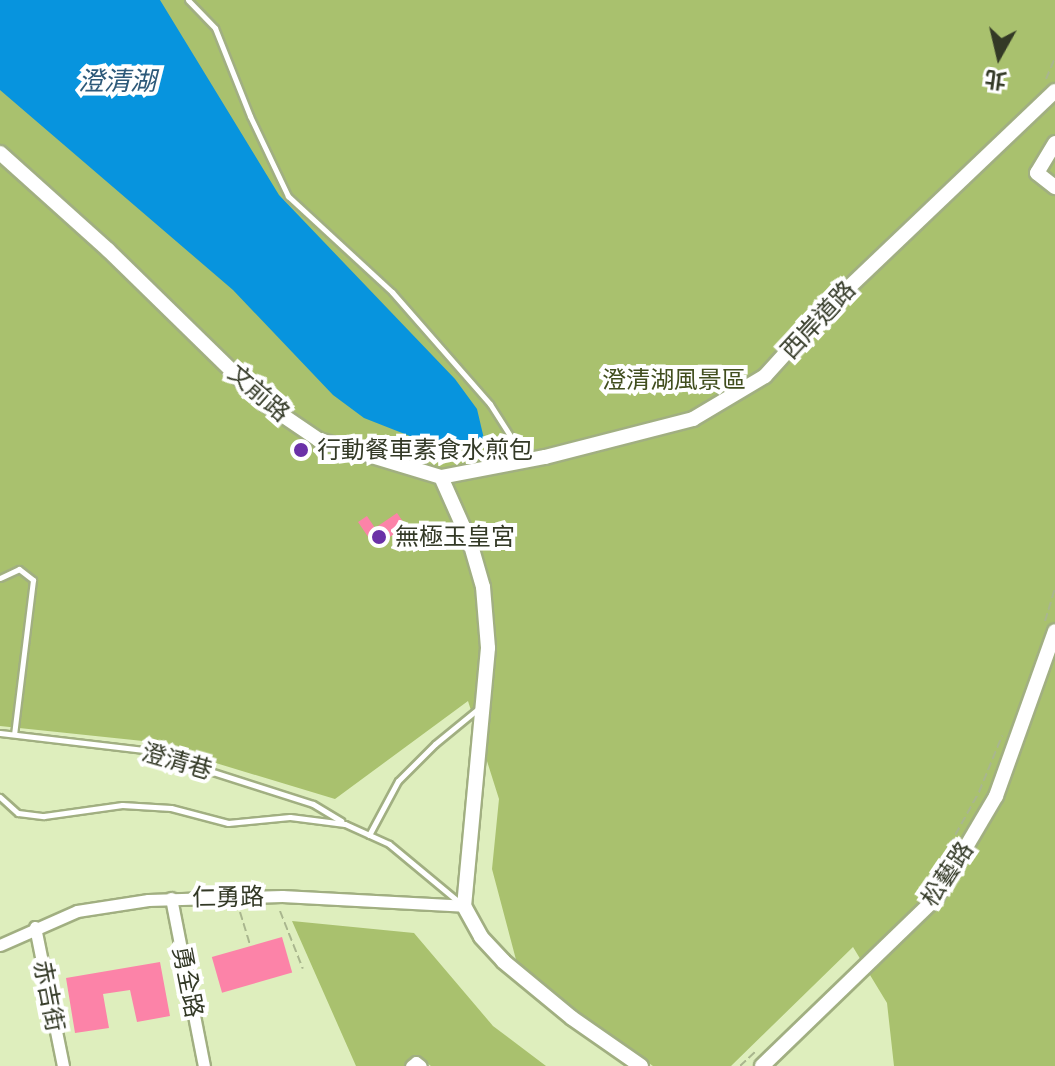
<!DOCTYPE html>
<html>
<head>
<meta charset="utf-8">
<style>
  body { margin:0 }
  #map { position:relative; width:1055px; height:1066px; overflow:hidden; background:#deeebd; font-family:Raleway,"Noto Sans TC",sans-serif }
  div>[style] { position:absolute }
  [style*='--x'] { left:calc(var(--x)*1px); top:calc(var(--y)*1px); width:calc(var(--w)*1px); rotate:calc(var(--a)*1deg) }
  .green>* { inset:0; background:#a9c16e }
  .water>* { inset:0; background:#0794de }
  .building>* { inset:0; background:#fc83a8; transform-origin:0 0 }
  .path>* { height:2px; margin-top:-1px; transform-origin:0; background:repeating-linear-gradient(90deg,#a9b68e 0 8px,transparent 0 12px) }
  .roads { filter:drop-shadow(2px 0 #a1af81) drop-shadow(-2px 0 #a1af81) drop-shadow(0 2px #a1af81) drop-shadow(0 -2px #a1af81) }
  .service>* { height:5px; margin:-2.5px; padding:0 2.5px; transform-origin:2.5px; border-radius:2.5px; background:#fff }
  .minor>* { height:11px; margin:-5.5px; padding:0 5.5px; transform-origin:5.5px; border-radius:5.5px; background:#fff }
  .tertiary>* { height:14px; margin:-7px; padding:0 7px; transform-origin:7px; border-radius:7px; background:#fff }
  .dots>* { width:22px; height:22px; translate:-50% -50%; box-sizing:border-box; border:4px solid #fff; border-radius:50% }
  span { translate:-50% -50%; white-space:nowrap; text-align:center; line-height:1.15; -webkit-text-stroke:8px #fff; paint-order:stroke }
  .street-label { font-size:24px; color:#333926 }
  .park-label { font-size:24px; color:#414e1e }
  .poi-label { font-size:24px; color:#333926 }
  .left { translate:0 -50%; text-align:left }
  .water-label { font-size:26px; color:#2d5979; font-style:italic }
  .north { position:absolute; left:959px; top:16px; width:80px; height:80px; -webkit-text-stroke:6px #fff; paint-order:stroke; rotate:188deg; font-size:22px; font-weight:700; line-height:32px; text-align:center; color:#333926 }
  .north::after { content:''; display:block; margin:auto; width:28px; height:36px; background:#333926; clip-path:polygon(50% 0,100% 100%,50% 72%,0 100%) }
</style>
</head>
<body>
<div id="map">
  <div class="green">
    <i style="clip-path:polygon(0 0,1055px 0,1055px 1066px,894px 1066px,887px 1003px,853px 947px,731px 1066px,653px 1066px,519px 971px,492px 869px,499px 799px,468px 701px,335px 799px,143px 741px,0 726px)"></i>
    <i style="clip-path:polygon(292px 921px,414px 933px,493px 1026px,546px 1066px,431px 1066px,417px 1056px,405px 1066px,356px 1066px)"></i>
  </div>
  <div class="water">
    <i style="clip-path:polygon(0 0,160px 0,279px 195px,455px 379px,477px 409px,485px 443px,420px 440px,364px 418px,333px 395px,233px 290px,0 90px)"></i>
  </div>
  <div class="building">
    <i style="clip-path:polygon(397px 513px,406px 526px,375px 547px,358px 522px,367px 516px,375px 528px)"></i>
    <i style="left:282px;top:937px;width:37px;height:73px;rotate:74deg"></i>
    <i style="clip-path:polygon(160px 962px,170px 1016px,137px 1022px,130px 990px,103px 994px,109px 1028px,75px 1033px,66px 978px)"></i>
  </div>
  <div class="path">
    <i style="--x:1046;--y:79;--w:23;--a:-67"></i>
    <i style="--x:1045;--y:621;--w:34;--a:-73"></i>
    <i style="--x:938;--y:866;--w:85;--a:-61"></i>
    <i style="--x:979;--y:792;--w:61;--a:-67.7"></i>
    <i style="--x:280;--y:911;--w:62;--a:68.4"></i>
    <i style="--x:240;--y:912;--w:34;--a:73"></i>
    <i style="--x:740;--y:1066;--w:23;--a:-43"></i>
  </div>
  <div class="roads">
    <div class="service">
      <i style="--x:188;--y:0;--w:39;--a:46"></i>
      <i style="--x:215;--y:28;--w:95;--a:68.3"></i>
      <i style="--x:250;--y:116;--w:89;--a:64.6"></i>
      <i style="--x:288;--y:196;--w:142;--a:42.7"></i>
      <i style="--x:392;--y:292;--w:149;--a:48.8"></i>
      <i style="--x:490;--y:404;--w:65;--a:57.5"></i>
      <i style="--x:0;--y:578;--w:21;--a:-25"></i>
      <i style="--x:19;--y:569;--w:18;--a:38"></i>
      <i style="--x:33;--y:580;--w:155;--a:97"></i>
      <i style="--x:0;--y:733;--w:145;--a:6.7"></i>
      <i style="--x:144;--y:750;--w:177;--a:17.7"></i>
      <i style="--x:313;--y:804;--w:33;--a:31"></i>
      <i style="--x:0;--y:797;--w:24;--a:42"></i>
      <i style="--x:18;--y:813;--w:26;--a:7"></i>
      <i style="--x:44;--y:816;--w:79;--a:-8"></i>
      <i style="--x:122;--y:805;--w:49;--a:3.5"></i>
      <i style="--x:171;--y:808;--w:59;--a:14.7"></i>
      <i style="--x:228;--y:823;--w:62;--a:-5.5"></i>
      <i style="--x:290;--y:817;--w:55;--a:7.3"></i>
      <i style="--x:345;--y:824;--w:48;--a:24.4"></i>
      <i style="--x:389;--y:844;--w:92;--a:39.7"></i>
      <i style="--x:369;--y:835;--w:61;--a:-61.8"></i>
      <i style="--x:398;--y:781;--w:52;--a:-45"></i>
      <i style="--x:435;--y:744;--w:57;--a:-39.3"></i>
    </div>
    <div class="minor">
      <i style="--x:171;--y:898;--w:171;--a:78.9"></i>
      <i style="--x:35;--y:927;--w:142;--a:78.6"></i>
      <i style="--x:0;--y:945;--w:84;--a:-23.8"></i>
      <i style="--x:77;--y:911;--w:72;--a:-8.8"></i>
      <i style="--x:148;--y:900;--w:134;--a:-1.7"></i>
      <i style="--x:282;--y:896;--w:182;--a:3.1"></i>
      <i style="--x:411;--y:1066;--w:6;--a:-39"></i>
      <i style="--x:416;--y:1062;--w:6;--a:39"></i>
    </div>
    <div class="tertiary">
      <i style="--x:1055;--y:143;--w:35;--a:121"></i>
      <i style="--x:1037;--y:173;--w:23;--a:38"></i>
      <i style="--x:0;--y:153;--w:145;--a:41.9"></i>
      <i style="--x:108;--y:250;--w:221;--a:44.3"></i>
      <i style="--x:266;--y:404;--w:64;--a:34.2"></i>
      <i style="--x:319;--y:440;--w:127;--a:16.9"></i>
      <i style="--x:441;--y:477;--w:106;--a:-10.9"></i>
      <i style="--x:545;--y:457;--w:153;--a:-14.4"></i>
      <i style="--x:693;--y:419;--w:84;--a:-30.8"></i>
      <i style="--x:765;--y:376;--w:88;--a:-47.8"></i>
      <i style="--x:824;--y:311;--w:319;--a:-43.6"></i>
      <i style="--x:441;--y:477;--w:71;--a:66"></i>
      <i style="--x:470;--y:542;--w:47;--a:73.9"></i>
      <i style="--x:483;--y:587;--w:61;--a:85.3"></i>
      <i style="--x:488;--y:648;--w:259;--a:95.3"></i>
      <i style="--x:464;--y:906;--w:35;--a:61"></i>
      <i style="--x:481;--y:937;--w:33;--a:47"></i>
      <i style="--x:503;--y:961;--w:89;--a:39.6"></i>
      <i style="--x:572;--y:1018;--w:84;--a:34.8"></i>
      <i style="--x:762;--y:1066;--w:242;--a:-44"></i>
      <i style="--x:936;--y:898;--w:118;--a:-59.5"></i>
      <i style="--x:996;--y:796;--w:175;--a:-70.3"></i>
    </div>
  </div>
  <div class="dots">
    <i style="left:301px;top:450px;background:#6b31a7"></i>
    <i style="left:379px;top:537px;background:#6b31a7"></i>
  </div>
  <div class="street-label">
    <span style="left:818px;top:320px;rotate:-47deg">西岸道路</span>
    <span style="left:259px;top:393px;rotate:41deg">文前路</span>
    <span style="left:177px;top:761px;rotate:16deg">澄清巷</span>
    <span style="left:947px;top:874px;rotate:-56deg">松藝路</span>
    <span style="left:228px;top:897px;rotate:-1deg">仁勇路</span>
    <span style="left:188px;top:982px;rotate:79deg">勇全路</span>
    <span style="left:49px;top:996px;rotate:79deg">赤吉街</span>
  </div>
  <div class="park-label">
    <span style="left:674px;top:380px">澄清湖風景區</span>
  </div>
  <div class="poi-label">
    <span class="left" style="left:317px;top:450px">行動餐車素食水煎包</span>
    <span class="left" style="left:395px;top:537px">無極玉皇宮</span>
  </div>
  <div class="water-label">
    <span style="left:117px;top:82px">澄清湖</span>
  </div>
  <div class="north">北</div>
</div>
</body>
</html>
